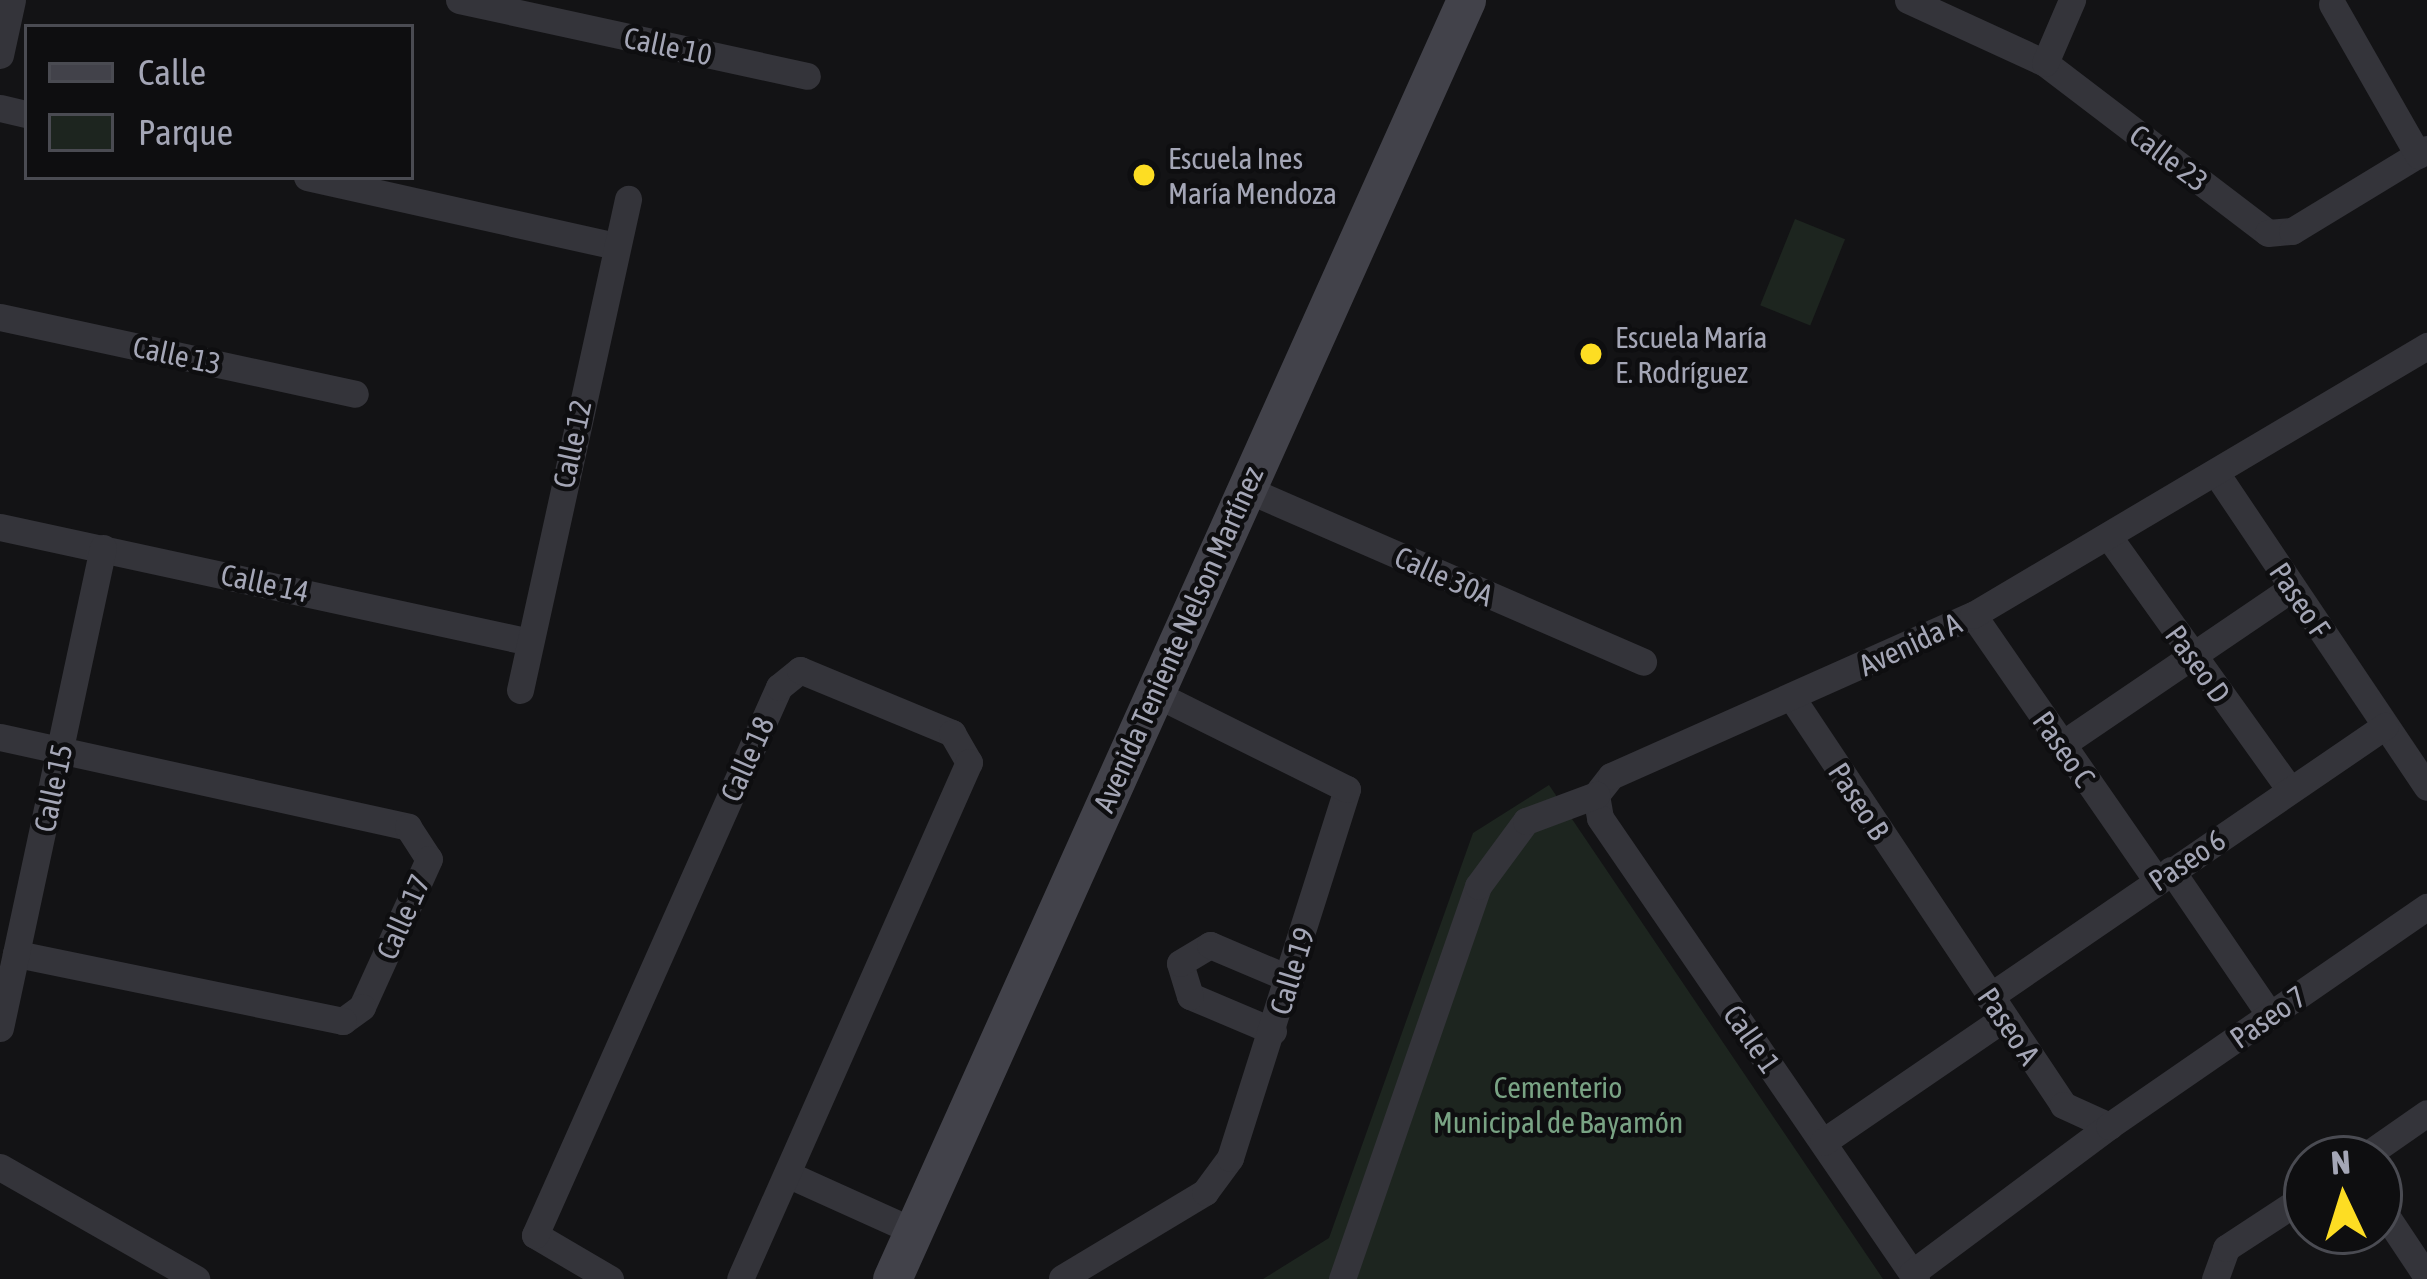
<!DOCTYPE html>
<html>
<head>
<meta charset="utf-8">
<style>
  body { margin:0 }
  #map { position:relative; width:2427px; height:1279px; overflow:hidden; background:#131315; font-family:"Asap Condensed",sans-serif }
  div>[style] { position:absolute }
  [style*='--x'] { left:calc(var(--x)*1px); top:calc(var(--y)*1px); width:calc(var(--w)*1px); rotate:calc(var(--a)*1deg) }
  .green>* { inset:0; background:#1d251f; transform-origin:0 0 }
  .street>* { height:27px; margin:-13.5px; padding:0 13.5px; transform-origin:13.5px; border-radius:13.5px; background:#34343a }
  .secondary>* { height:39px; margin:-19.5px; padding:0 19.5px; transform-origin:19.5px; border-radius:19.5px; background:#42424a }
  .dots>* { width:33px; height:33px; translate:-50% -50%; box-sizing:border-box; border:6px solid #0e0e10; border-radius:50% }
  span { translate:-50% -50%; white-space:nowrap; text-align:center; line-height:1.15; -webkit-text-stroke:9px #0e0e10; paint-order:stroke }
  .street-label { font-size:30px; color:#a4a6b6 }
  .poi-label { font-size:30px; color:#a4a6b6 }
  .left { translate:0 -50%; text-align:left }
  .park-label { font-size:30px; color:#79a384 }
  .legend { position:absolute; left:24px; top:24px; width:390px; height:156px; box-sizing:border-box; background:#0e0e10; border:3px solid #4a4b52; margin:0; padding:15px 21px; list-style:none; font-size:36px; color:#a4a6b6 }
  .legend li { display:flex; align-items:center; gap:24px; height:60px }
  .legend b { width:60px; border:3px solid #4a4b52 }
  .north { position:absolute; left:2283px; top:1135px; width:120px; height:120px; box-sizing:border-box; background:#0e0e10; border:3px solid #4a4b52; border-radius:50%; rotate:356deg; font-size:33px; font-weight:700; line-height:48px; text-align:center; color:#a4a6b6 }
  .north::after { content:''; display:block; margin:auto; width:42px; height:54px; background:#fddd23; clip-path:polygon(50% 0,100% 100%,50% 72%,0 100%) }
</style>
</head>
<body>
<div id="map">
  <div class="green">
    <i style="left:1795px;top:219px;width:54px;height:93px;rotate:22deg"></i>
    <i style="clip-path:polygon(1549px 785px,1883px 1279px,1263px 1279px,1329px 1238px,1473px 833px)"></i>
  </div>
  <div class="street">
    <i style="--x:459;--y:0;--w:356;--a:12.3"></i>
    <i style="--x:1908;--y:0;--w:151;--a:24.7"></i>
    <i style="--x:2045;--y:63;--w:280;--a:37.3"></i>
    <i style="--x:2268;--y:233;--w:24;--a:-5"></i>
    <i style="--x:2292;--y:231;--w:158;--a:-31.3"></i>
    <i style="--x:2332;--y:4;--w:174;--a:60.3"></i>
    <i style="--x:0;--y:55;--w:56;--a:-77.7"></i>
    <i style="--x:2045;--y:63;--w:69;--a:-66.8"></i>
    <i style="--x:0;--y:108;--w:28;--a:13"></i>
    <i style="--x:307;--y:177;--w:316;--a:12.6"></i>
    <i style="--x:0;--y:317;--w:363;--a:12.2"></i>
    <i style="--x:2216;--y:473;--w:378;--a:56.1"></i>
    <i style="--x:1246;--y:489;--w:433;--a:23.5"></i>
    <i style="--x:0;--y:527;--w:542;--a:12.24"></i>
    <i style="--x:2109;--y:537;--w:311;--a:54.4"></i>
    <i style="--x:1973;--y:615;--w:323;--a:55.3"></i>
    <i style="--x:520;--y:690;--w:503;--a:-77.59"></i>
    <i style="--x:1792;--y:698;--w:489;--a:56.3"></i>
    <i style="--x:2063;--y:1105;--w:51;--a:24.5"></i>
    <i style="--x:0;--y:737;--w:418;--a:12.4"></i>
    <i style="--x:408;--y:827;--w:38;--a:57"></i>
    <i style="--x:429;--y:859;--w:162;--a:114.4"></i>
    <i style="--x:362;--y:1007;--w:24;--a:144"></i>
    <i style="--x:343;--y:1021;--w:334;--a:-168.4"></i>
    <i style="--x:2061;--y:745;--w:279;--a:-34.2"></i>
    <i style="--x:1596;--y:795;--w:24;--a:-52"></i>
    <i style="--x:1611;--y:776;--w:396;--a:-24"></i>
    <i style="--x:1973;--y:615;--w:528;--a:-30.65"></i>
    <i style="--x:1596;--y:795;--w:23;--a:80"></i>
    <i style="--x:1600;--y:818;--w:559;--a:55.57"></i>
    <i style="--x:2171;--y:870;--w:176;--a:55.7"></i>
    <i style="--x:1989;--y:997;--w:480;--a:-34.4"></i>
    <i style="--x:0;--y:1028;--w:491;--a:-77.9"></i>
    <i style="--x:1273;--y:1031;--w:90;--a:-157.1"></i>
    <i style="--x:1190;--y:996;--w:34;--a:-107"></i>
    <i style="--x:1180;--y:963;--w:35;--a:-31"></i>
    <i style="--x:1210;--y:945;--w:87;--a:23"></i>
    <i style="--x:1823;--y:1142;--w:219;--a:-34.4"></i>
    <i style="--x:2361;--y:1159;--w:80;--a:-34.9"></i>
    <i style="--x:0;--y:1167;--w:226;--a:29.7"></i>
    <i style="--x:787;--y:1174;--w:138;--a:24.3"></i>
    <i style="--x:2379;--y:1205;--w:87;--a:56.3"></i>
    <i style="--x:1912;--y:1273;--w:246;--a:-36.7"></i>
    <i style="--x:2109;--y:1126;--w:386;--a:-34.6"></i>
    <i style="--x:1062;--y:1278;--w:167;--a:-31"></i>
    <i style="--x:1205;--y:1192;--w:42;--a:-53.7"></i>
    <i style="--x:1230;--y:1158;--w:387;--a:-72.4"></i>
    <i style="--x:1347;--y:789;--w:216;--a:-153.6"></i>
    <i style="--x:610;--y:1279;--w:87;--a:-149.6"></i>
    <i style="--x:535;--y:1235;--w:600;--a:-66"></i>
    <i style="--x:779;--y:687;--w:27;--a:-39"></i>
    <i style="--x:800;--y:670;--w:165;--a:22.5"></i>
    <i style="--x:952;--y:733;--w:34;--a:60"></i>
    <i style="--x:969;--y:762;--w:565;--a:113.89"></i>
    <i style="--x:1342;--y:1279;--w:416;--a:-70.9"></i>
    <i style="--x:1478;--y:886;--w:81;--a:-53.6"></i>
    <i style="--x:1526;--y:821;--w:75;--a:-20.4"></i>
    <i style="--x:2215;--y:1279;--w:33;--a:-70"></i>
    <i style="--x:2226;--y:1248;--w:97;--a:-33.2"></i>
  </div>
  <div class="secondary">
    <i style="--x:892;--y:1279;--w:1402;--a:-65.83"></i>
  </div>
  <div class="dots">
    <i style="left:1144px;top:175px;background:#fddd23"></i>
    <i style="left:1591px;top:354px;background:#fddd23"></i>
  </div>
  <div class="street-label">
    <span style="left:668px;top:46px;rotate:12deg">Calle 10</span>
    <span style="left:2169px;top:158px;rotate:37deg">Calle 23</span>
    <span style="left:177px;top:355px;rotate:12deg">Calle 13</span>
    <span style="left:572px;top:444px;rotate:-78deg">Calle 12</span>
    <span style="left:1444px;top:576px;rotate:24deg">Calle 30A</span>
    <span style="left:265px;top:583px;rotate:12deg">Calle 14</span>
    <span style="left:2300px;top:600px;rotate:56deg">Paseo F</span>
    <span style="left:1178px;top:639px;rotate:-66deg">Avenida Teniente Nelson Martínez</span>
    <span style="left:1910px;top:644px;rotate:-25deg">Avenida A</span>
    <span style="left:2198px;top:664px;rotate:54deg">Paseo D</span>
    <span style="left:2064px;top:749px;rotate:55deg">Paseo C</span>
    <span style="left:747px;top:759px;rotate:-66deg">Calle 18</span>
    <span style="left:53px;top:788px;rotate:-78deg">Calle 15</span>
    <span style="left:1859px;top:801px;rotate:57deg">Paseo B</span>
    <span style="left:2187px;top:860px;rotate:-34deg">Paseo 6</span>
    <span style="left:403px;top:917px;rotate:-66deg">Calle 17</span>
    <span style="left:1292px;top:971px;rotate:-73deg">Calle 19</span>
    <span style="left:2268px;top:1017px;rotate:-35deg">Paseo 7</span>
    <span style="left:2009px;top:1026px;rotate:56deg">Paseo A</span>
    <span style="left:1752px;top:1039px;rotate:55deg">Calle 1</span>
  </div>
  <div class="poi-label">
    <span class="left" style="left:1168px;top:175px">Escuela Ines<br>María Mendoza</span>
    <span class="left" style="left:1615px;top:354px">Escuela María<br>E. Rodríguez</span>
  </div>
  <div class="park-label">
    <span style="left:1558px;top:1104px">Cementerio<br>Municipal de Bayamón</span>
  </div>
  <ul class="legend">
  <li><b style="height:15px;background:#42424a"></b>Calle</li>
  <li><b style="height:33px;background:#1d251f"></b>Parque</li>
  </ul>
  <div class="north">N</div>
</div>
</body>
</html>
